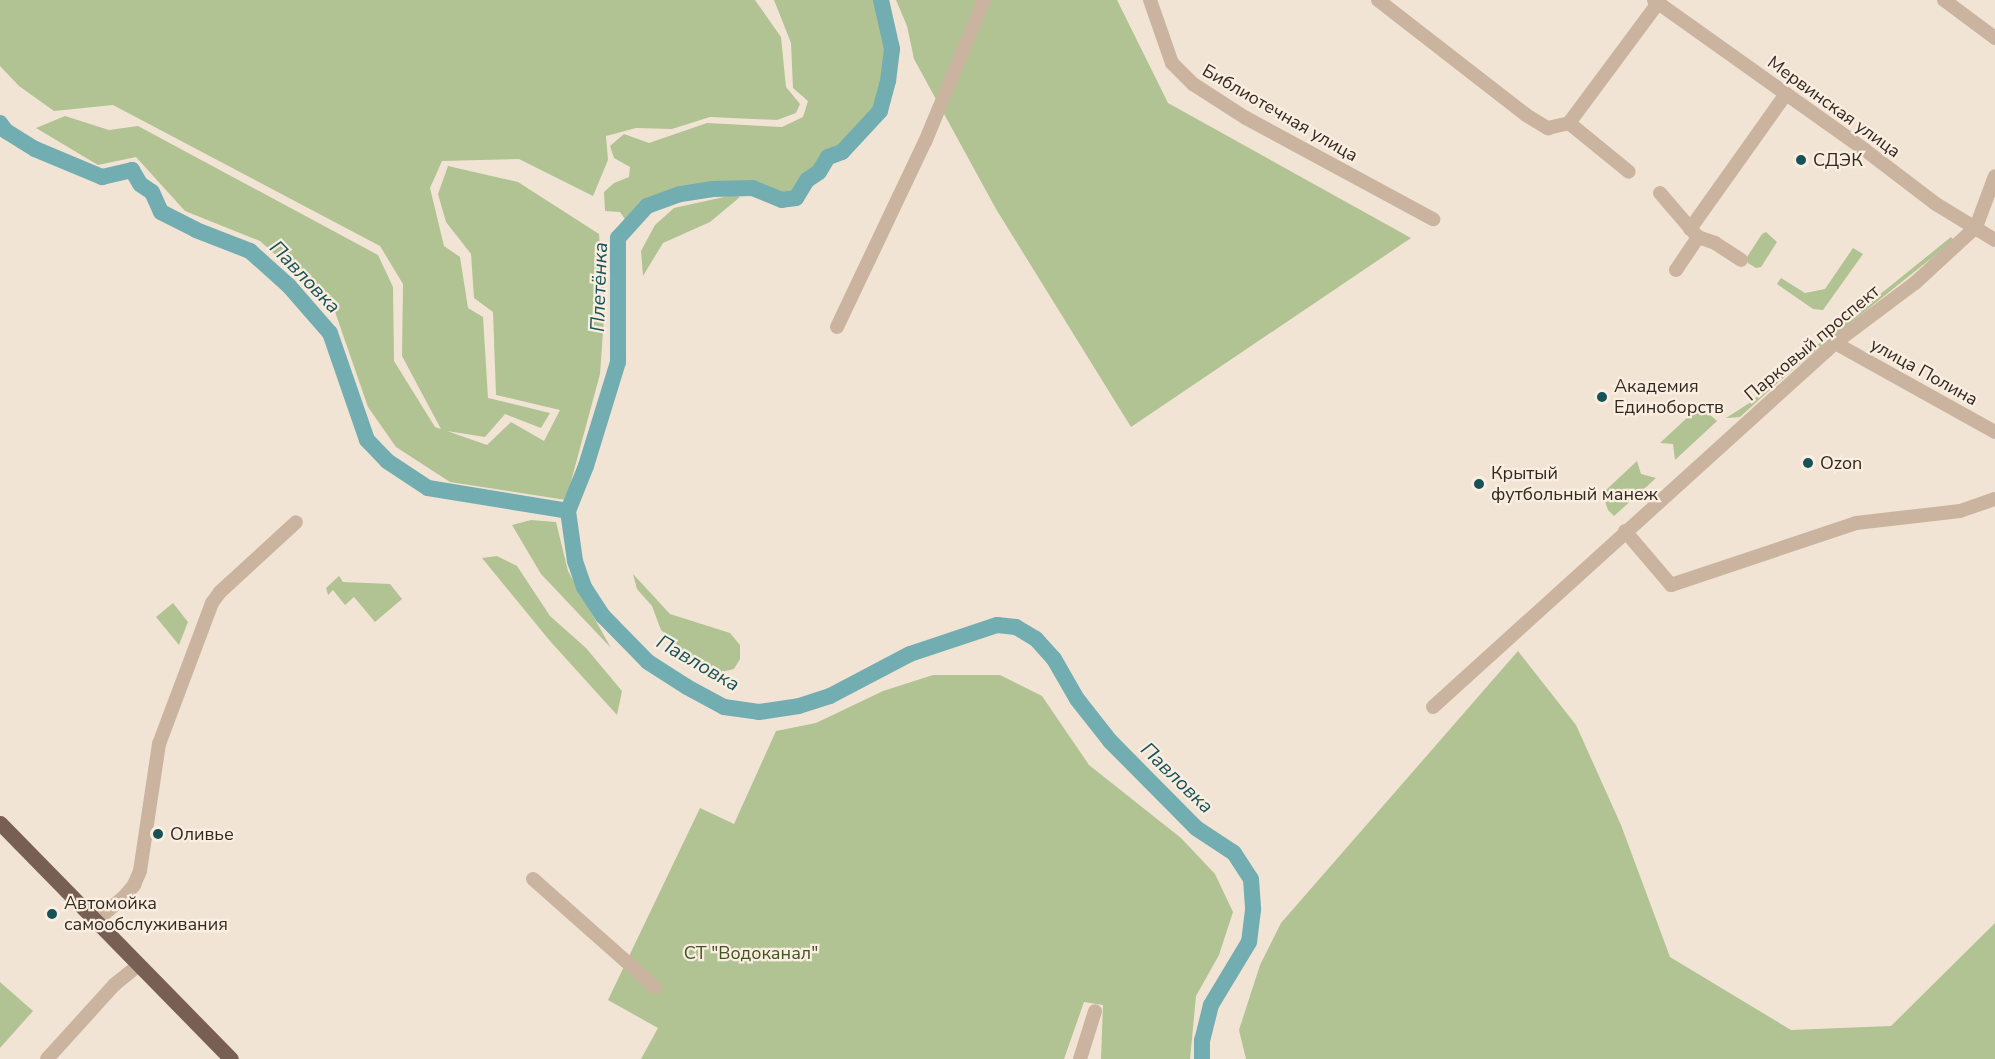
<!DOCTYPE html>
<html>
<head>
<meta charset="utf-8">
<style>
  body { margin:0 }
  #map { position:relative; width:1995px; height:1059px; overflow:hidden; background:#f2e4d4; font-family:"Nunito Sans",sans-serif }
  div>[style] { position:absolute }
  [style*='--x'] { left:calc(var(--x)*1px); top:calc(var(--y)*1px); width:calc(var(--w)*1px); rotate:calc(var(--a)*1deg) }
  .green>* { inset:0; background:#b1c293 }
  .river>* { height:16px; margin:-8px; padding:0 8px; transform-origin:8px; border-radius:8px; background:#71adb1 }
  .minor>* { height:14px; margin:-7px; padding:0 7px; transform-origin:7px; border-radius:7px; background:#cbb49f }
  .major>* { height:15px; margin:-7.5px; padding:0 7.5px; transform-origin:7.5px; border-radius:7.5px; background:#775f53 }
  .dots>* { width:16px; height:16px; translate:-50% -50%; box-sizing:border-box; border:3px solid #faeee0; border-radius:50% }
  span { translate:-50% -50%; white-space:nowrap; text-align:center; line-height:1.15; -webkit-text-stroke:4.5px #faeee0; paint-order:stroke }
  .street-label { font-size:18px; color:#332923 }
  .poi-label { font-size:18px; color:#332923 }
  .left { translate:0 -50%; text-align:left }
  .park-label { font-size:18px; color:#425325 }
  .water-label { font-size:20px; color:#165257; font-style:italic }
</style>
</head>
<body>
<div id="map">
  <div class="green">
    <i style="clip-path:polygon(0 0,755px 0,781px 37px,786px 87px,800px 104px,796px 113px,777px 120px,710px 117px,672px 129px,636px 128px,606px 136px,608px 160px,593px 196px,519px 159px,442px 161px,430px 188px,444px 246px,460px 257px,468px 308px,483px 317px,488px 398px,550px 413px,541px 428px,505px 414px,485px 437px,447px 431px,487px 445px,511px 422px,544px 441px,560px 410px,496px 395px,493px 312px,474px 298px,471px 254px,446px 222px,438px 194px,448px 166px,518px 182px,599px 234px,605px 304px,600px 374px,566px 500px,450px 482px,396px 447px,368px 407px,333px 306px,260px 241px,185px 211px,136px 157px,98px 165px,36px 128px,65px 116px,109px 130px,138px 126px,378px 255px,393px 287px,394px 361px,435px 427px,441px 429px,402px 356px,403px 284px,380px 246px,113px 105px,54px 111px,19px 86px,0 66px)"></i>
    <i style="clip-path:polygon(774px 0,881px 0,892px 49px,888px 81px,880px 111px,842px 152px,828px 157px,819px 172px,807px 180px,796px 198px,782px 200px,753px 188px,713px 189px,680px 194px,648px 206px,629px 225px,620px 212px,605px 211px,604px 192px,614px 183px,629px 177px,630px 167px,614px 158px,610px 146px,624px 134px,649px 143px,707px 123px,782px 127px,803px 117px,808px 101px,793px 88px,791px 43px)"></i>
    <i style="clip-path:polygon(896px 0,1117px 0,1168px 103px,1411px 238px,1131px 427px,996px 209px,914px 59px,907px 26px)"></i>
    <i style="clip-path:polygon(733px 195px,740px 197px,710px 222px,663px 243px,643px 276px,641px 251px,655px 225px,674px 208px)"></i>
    <i style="clip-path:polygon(1766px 232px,1777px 242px,1761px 267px,1756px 268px,1748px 263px,1747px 257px,1762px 234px)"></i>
    <i style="clip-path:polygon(1951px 237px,1954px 240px,1792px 370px,1740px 417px,1726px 418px,1751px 402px,1790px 367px)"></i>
    <i style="clip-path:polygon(1853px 248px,1863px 254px,1823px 310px,1813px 309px,1777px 284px,1781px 278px,1805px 293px,1825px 289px)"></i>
    <i style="clip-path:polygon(1700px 412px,1709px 414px,1717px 421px,1675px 460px,1673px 444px,1660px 443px,1690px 415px)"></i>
    <i style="clip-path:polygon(1637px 461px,1641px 474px,1656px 478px,1614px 516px,1608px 510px,1604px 499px,1606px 490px)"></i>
    <i style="clip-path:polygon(531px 520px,556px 522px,568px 571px,611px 648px,541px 574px,512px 525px)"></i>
    <i style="clip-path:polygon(497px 556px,517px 566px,550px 616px,586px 648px,622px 691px,617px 715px,550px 641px,482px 558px)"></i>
    <i style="clip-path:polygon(633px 574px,670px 614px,730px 633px,740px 645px,740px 659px,734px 669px,721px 672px,687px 654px,661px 630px,652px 606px,637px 589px)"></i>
    <i style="clip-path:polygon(339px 576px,343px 582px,390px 584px,402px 599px,375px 622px,354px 597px,345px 605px,333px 590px,328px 595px,326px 588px)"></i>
    <i style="clip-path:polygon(173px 603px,188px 622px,179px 645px,156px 617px)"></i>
    <i style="clip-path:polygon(1518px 651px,1576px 725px,1621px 825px,1670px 957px,1791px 1030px,1891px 1026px,1995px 923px,1995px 1059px,1246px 1059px,1239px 1030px,1260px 965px,1281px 923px)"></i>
    <i style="clip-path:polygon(933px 675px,1000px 675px,1042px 696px,1089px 765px,1181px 838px,1215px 874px,1233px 912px,1219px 955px,1196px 996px,1190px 1059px,1101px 1059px,1103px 1005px,1084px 1002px,1064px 1059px,641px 1059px,658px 1028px,608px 1000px,700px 808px,734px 824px,776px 731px,816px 723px,883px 691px)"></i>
    <i style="clip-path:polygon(0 982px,33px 1011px,0 1048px)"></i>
  </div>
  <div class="river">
    <i style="--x:881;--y:0;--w:50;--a:77.3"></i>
    <i style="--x:892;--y:49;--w:32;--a:97"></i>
    <i style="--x:888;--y:81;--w:31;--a:105"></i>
    <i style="--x:880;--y:111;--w:56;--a:132.8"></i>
    <i style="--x:842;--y:152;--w:15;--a:160"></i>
    <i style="--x:828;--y:157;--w:17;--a:121"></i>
    <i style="--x:819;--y:172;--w:14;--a:146"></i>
    <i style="--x:807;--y:180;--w:21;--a:121"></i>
    <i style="--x:796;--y:198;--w:14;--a:172"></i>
    <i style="--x:782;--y:200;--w:31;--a:-158"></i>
    <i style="--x:753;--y:188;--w:40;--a:178.6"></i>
    <i style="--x:713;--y:189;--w:33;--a:171"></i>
    <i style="--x:680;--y:194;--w:35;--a:160"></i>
    <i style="--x:647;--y:206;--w:43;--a:132.2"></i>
    <i style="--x:618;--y:238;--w:124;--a:90"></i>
    <i style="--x:618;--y:362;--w:109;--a:107.1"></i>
    <i style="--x:586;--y:466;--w:48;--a:111.8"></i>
    <i style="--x:568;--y:511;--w:50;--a:82"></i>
    <i style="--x:575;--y:561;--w:28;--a:71"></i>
    <i style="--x:584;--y:587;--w:35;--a:57"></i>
    <i style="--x:603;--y:616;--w:64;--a:45.6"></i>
    <i style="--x:648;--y:662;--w:46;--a:32.7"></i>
    <i style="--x:687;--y:687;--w:42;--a:28.4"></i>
    <i style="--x:724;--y:707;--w:35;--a:8"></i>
    <i style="--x:759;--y:712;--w:40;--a:-8.5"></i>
    <i style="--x:799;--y:706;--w:33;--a:-18"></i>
    <i style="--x:830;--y:696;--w:90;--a:-27.7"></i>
    <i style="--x:910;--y:654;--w:92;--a:-18.4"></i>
    <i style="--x:997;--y:625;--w:19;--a:6"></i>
    <i style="--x:1016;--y:627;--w:23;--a:31"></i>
    <i style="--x:1036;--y:639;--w:27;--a:48"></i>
    <i style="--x:1054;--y:659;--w:46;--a:60.1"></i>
    <i style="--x:1077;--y:699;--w:53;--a:51.8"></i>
    <i style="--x:1110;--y:741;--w:122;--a:45.3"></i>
    <i style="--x:1196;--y:828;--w:45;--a:33.3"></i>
    <i style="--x:1234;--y:853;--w:31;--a:57"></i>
    <i style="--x:1251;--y:879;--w:31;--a:86"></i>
    <i style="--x:1253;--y:910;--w:32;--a:97"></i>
    <i style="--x:1249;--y:942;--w:74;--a:121.1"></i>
    <i style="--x:1211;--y:1005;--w:36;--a:104"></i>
    <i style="--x:1202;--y:1040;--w:19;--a:90"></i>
    <i style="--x:0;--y:123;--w:10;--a:53"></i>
    <i style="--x:6;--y:131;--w:34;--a:32"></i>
    <i style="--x:35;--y:149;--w:73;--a:22.7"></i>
    <i style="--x:102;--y:177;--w:31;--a:-13"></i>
    <i style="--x:132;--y:170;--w:16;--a:60"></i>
    <i style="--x:140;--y:184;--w:14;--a:34"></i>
    <i style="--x:152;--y:192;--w:22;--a:66"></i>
    <i style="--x:161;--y:212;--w:39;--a:27"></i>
    <i style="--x:196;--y:230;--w:58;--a:21.3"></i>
    <i style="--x:250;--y:251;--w:52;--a:41.9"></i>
    <i style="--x:289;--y:286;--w:62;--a:48.9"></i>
    <i style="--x:330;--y:333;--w:113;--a:70.9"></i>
    <i style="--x:367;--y:440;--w:29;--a:46"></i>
    <i style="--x:387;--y:461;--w:49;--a:33.4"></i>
    <i style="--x:428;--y:488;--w:142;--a:9.3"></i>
  </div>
  <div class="minor">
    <i style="--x:1150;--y:0;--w:67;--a:70.8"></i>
    <i style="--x:1172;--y:63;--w:30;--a:45"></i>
    <i style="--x:1193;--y:84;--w:63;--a:32.7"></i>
    <i style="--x:1246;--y:118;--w:213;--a:28.4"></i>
    <i style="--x:1378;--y:0;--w:187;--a:37.8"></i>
    <i style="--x:1526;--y:115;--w:26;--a:31"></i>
    <i style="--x:1548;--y:128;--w:22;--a:-13"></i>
    <i style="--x:1569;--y:123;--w:149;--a:-53.4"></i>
    <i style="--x:1654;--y:0;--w:259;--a:35.4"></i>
    <i style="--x:1865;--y:150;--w:89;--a:37.3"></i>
    <i style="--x:1936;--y:204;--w:69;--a:31.4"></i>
    <i style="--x:1944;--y:0;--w:64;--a:36.7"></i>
    <i style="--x:1569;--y:123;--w:77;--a:39.2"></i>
    <i style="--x:1660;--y:193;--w:55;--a:49.4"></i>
    <i style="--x:1690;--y:229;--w:166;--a:-54.6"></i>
    <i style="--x:1676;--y:270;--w:40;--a:-56"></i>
    <i style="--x:1698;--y:237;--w:18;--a:19"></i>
    <i style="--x:1715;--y:243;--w:31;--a:33"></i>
    <i style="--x:837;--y:327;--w:205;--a:-64.6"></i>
    <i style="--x:925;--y:142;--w:154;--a:-67.4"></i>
    <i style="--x:1835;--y:343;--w:183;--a:29.1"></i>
    <i style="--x:1625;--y:531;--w:71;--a:49.6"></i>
    <i style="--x:1671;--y:585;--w:195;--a:-18.5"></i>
    <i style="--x:1856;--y:523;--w:105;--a:-6.6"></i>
    <i style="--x:1960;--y:511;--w:37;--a:-19"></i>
    <i style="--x:1433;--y:707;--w:542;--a:-42.16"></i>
    <i style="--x:1835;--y:343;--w:100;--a:-36.9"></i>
    <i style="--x:1915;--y:283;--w:83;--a:-42.6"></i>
    <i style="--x:1976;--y:227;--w:54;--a:-69.6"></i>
    <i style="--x:533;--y:879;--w:164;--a:41.5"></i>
    <i style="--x:95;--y:922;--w:38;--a:-41"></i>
    <i style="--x:124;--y:897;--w:16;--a:-50"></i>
    <i style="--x:134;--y:885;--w:15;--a:-67"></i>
    <i style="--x:140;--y:871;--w:128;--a:-81.5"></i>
    <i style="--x:159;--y:744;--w:151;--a:-69.4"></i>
    <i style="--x:212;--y:603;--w:14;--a:-54"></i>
    <i style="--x:220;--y:592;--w:103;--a:-42.6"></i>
    <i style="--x:47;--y:1059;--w:100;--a:-47.8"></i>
    <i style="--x:114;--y:985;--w:32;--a:-39"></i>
    <i style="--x:1080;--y:1059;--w:50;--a:-72.6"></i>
  </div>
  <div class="major">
    <i style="--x:0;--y:823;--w:330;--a:45.6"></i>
  </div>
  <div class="dots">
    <i style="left:1801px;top:160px;background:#165257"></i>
    <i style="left:1602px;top:397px;background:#165257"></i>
    <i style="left:1808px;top:463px;background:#165257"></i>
    <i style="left:1479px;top:484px;background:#165257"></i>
    <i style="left:158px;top:834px;background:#165257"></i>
    <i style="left:52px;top:914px;background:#165257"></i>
  </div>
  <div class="street-label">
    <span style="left:1834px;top:107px;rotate:36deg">Мервинская улица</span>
    <span style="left:1280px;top:113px;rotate:30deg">Библиотечная улица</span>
    <span style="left:1812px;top:343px;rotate:-40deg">Парковый проспект</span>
    <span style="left:1924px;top:372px;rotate:29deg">улица Полина</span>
  </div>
  <div class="poi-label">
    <span class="left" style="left:1813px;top:160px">СДЭК</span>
    <span class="left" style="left:1614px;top:397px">Академия<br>Единоборств</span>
    <span class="left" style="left:1820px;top:463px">Ozon</span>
    <span class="left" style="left:1491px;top:484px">Крытый<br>футбольный манеж</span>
    <span class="left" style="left:170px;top:834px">Оливье</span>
    <span class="left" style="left:64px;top:914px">Автомойка<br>самообслуживания</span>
  </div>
  <div class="park-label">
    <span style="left:751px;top:953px">СТ "Водоканал"</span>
  </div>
  <div class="water-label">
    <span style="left:305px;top:277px;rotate:46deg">Павловка</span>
    <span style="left:599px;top:287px;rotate:-88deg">Плетёнка</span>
    <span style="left:698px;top:663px;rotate:30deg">Павловка</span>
    <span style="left:1177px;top:778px;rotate:44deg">Павловка</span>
  </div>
</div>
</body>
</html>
